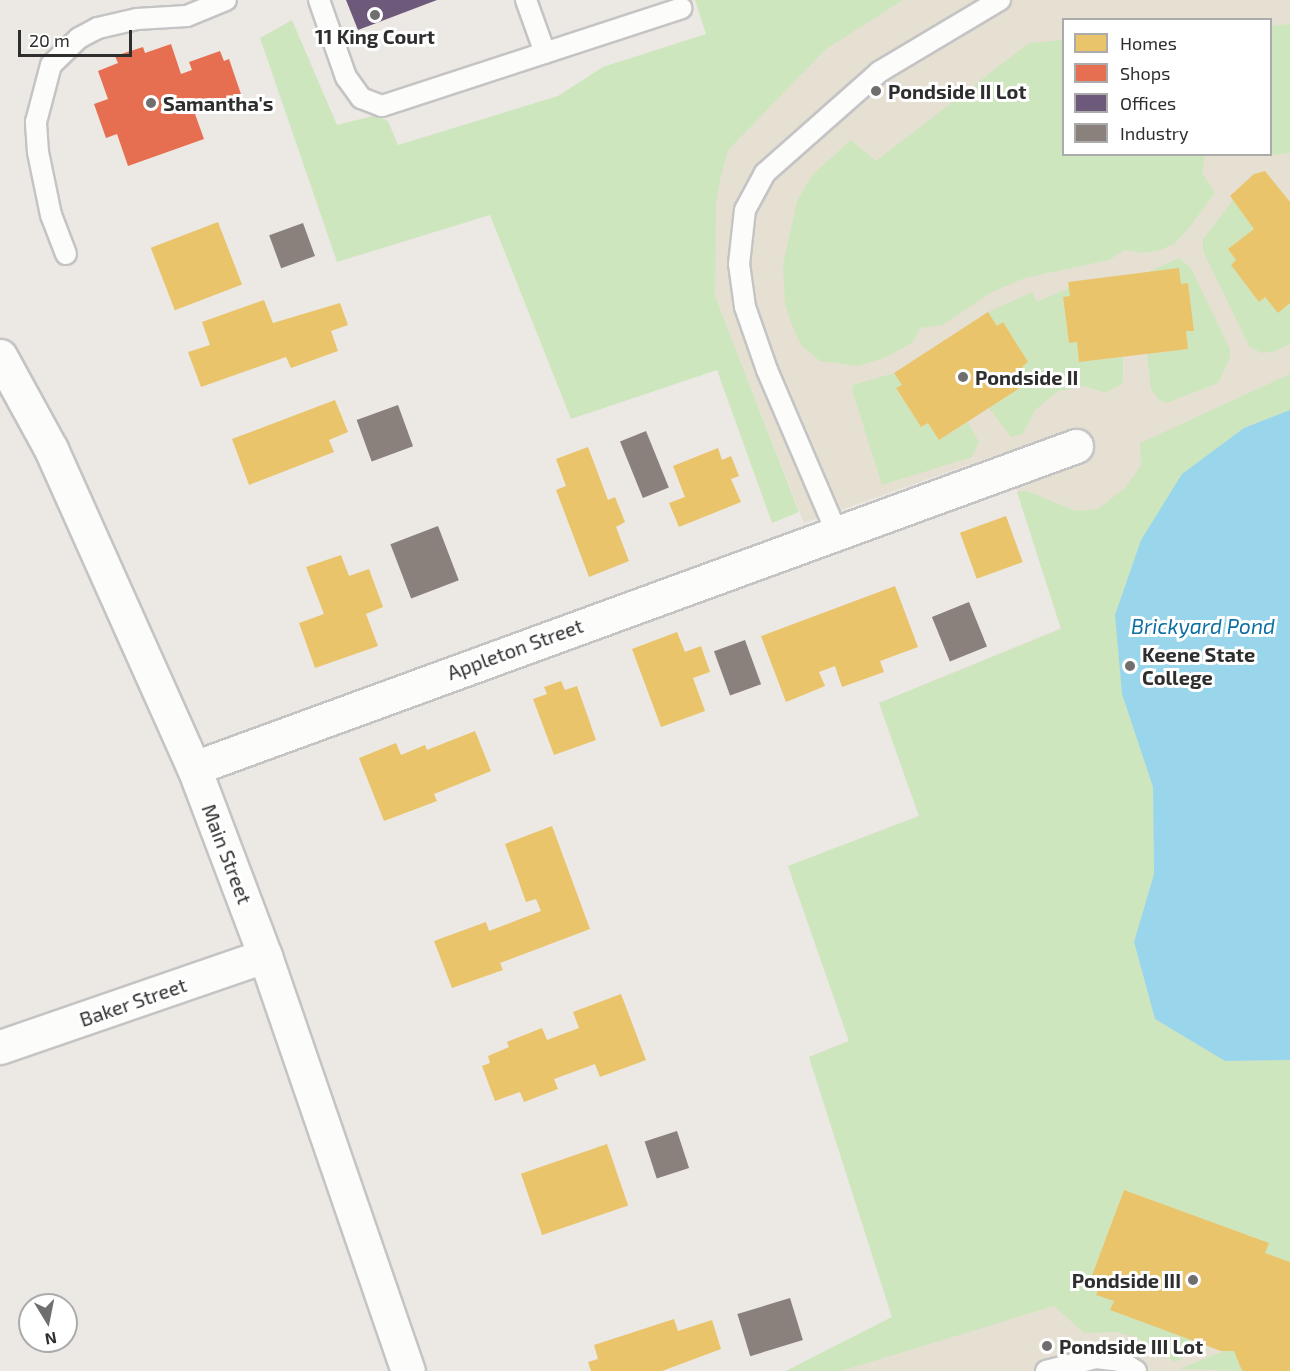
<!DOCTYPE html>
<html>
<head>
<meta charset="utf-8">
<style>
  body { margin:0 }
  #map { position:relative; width:1290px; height:1371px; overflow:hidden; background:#ece8e4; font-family:"Exo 2",sans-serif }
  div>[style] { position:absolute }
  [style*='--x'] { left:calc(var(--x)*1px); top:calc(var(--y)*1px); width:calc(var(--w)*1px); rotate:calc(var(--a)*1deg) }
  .education>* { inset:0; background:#e6e0d3 }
  .green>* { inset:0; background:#cee6be }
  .water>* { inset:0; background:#99d6ec }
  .homes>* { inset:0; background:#e9c46a; transform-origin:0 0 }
  .shops>* { inset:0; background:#e76f51 }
  .offices>* { inset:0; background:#6d597a }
  .industry>* { inset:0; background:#8a817c; transform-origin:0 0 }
  .roads { filter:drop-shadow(2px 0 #c5c4c5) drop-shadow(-2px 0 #c5c4c5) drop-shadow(0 2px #c5c4c5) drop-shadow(0 -2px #c5c4c5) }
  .service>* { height:20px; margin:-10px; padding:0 10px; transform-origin:10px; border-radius:10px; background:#fcfcfb }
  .minor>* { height:33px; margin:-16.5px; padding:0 16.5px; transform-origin:16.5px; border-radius:16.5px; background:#fcfcfb }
  .secondary>* { height:33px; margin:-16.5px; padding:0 16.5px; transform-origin:16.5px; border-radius:16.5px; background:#fcfcfb }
  .dots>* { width:16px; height:16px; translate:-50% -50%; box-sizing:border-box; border:3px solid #fff; border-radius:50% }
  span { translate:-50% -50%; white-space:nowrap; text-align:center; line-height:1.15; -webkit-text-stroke:6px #fff; paint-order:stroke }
  .poi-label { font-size:20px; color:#2e2e2e; font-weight:700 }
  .left { translate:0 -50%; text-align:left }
  .right { translate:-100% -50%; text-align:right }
  .street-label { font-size:20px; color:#2e2e2e }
  .water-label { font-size:21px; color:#0d6fa3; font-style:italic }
  .legend { position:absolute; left:1062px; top:18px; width:210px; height:138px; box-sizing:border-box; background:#fff; border:2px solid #ababab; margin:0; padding:8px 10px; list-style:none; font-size:18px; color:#2e2e2e }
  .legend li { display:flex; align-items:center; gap:12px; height:30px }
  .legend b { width:30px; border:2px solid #ababab }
  .north { position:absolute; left:18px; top:1293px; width:60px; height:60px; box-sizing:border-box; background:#fff; border:2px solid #ababab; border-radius:50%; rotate:170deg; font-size:16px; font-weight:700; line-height:24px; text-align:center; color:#2e2e2e }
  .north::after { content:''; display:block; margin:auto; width:21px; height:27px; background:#706f6e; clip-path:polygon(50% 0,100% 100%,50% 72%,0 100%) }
  .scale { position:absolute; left:18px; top:30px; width:114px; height:27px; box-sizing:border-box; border:3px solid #2e2e2e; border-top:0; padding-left:8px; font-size:18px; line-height:21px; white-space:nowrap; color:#2e2e2e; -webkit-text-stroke:4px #fff; paint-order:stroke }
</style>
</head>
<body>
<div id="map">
  <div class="education">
    <i style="clip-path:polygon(evenodd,843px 0,1290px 0,1290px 1371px,786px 1371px,892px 1317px,809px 1057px,849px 1041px,788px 866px,919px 816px,879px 703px,1061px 628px,1005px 452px,804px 523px,660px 157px,843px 0,1064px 20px,1270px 20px,1270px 154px,1064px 154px,1064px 20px)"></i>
  </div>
  <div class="green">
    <i style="clip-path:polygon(695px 0,903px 0,826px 49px,728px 150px,721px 176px,716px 203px,715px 296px,799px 512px,772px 523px,717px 370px,571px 419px,490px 215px,337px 262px,260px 38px,292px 20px,337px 125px,377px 115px,388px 121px,398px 145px,558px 96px,603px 67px,706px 34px)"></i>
    <i style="clip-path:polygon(1290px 24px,1290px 153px,1265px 156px,1270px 154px,1271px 26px)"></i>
    <i style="clip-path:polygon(1063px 40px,1064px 154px,1205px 155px,1202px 172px,1215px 193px,1189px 228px,1174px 244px,1160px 250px,1142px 253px,1124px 250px,1109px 260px,1025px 278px,992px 292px,942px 325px,920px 328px,913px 342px,887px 357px,858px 366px,820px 361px,801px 345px,792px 325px,785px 304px,783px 265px,797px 201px,812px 175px,851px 140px,876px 161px,1029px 43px)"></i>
    <i style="clip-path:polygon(1233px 200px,1254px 229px,1228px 249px,1236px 260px,1231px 265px,1259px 302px,1265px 297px,1278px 313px,1290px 303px,1290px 344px,1273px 352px,1261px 353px,1249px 346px,1203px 251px,1203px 239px)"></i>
    <i style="clip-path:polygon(1179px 258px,1191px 268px,1230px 349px,1230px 358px,1218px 383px,1167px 403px,1159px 400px,1151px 389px,1147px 354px,1188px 349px,1186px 331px,1194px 330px,1188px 283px,1181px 284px,1179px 268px,1146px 273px)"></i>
    <i style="clip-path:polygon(1069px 288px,1070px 296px,1063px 298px,1069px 343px,1077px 342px,1079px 362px,1123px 357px,1123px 383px,1106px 393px,1084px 386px,1059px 391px,1035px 410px,1023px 434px,1011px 437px,989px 408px,1031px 381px,1022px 367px,1028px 362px,1003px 322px,997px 326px,988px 312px,1032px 292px,1037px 302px)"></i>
    <i style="clip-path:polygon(894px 373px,902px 385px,896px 389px,921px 427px,928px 423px,939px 440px,968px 422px,979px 442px,972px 457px,882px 485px,852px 390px,853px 385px)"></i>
    <i style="clip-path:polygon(1290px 374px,1290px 410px,1244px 428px,1122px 694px,1153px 787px,1154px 874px,1134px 942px,1155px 1019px,1225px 1061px,1290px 1060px,1290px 1262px,1265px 1253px,1268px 1243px,1124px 1190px,1091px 1278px,1101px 1282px,1097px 1295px,1114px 1301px,1111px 1310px,1205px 1345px,1175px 1362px,1136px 1337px,1115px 1332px,1084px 1333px,1054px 1306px,841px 1371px,786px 1371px,892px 1317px,809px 1057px,849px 1041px,788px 866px,919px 816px,879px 703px,1061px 629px,1017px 492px,1027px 491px,1076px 511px,1098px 509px,1125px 488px,1141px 465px,1140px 443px)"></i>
    <i style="clip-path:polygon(1229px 1349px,1234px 1351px,1242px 1371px,1179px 1369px)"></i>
  </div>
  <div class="water">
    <i style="clip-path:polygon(1290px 410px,1290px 1060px,1225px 1061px,1155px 1019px,1134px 942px,1154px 874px,1153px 787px,1122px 694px,1115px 615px,1141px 540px,1182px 474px,1244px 428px)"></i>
  </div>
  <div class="homes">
    <i style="clip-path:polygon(1265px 171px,1290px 202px,1290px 303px,1278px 313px,1265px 297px,1259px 302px,1231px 265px,1236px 260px,1228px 249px,1254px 229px,1230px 196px,1254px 174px)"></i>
    <i style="left:218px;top:222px;width:67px;height:72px;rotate:69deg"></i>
    <i style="clip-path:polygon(1179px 268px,1181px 284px,1188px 283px,1194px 331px,1186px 331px,1188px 349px,1079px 362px,1077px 342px,1069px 343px,1063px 297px,1070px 296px,1068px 282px)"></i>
    <i style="clip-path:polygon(264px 300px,273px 323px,340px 303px,348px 325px,331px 331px,338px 351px,291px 368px,286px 357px,201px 387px,188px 352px,210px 345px,202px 322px)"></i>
    <i style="clip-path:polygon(988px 312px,997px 326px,1003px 322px,1028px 362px,1022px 367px,1031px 381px,939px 440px,928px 423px,921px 427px,896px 388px,902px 385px,894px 373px)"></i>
    <i style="clip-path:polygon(335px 400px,348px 432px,329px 440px,334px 452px,249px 485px,232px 439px)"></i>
    <i style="clip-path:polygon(588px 447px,608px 500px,615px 497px,625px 522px,616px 527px,629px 561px,589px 577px,556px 490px,566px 486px,556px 459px)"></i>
    <i style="clip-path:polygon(718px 448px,722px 460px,731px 456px,739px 476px,731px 479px,741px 502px,679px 527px,669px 503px,685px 497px,673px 466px)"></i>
    <i style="left:1006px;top:516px;width:49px;height:49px;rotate:70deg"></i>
    <i style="clip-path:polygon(341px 555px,349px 576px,369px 569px,383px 607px,366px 614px,378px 646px,315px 668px,299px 623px,324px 614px,306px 567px)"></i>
    <i style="clip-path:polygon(895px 586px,918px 647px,880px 661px,884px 672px,842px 687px,835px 666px,819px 672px,825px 686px,786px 702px,761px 636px)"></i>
    <i style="clip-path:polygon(677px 632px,685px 652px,701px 646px,710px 672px,693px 678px,705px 711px,661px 727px,632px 649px)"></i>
    <i style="clip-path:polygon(561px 681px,565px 690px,577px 686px,596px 740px,554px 755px,533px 699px,547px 694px,544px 687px)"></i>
    <i style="clip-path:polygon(475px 731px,491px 771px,434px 794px,437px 801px,384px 821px,359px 758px,396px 743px,401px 755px,425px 745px,427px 750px)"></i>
    <i style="clip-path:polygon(552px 826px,590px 929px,500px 963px,503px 970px,452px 988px,434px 941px,486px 922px,489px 931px,541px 911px,536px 899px,526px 902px,505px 844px)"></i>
    <i style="clip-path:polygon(621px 994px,646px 1060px,600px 1077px,595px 1064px,554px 1079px,558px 1089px,524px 1102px,520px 1092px,495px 1101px,482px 1066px,490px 1063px,488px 1056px,509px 1047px,507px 1042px,542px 1028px,547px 1040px,579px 1028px,573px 1012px)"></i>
    <i style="left:607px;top:1144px;width:65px;height:91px;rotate:71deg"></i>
    <i style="clip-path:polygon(1124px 1190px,1269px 1243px,1265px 1253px,1290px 1262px,1290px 1371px,1242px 1371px,1234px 1351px,1221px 1351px,1110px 1310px,1114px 1301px,1096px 1295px,1101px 1282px,1091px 1278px)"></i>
    <i style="clip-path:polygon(674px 1319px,678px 1331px,712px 1320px,721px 1349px,662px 1371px,591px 1371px,588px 1362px,598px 1359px,594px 1345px)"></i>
  </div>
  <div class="shops">
    <i style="clip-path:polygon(171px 44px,181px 74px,192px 70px,189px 62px,220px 51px,224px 61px,229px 59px,242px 97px,195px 114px,204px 139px,128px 166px,117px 134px,106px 138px,94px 104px,108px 99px,98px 71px,118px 63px,115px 56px,143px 47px,145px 53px)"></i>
  </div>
  <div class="offices">
    <i style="clip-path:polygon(346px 0,437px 0,358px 30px)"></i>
  </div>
  <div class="industry">
    <i style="left:303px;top:223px;width:35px;height:36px;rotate:70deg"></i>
    <i style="left:398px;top:405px;width:44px;height:44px;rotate:70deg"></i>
    <i style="left:646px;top:431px;width:61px;height:28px;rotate:68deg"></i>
    <i style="left:438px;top:526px;width:58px;height:51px;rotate:69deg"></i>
    <i style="left:969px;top:602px;width:48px;height:40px;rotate:68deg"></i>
    <i style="left:745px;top:640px;width:47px;height:33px;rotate:70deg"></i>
    <i style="left:677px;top:1131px;width:39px;height:34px;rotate:72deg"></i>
    <i style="left:790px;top:1298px;width:44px;height:55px;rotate:73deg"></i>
  </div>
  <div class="roads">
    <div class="service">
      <i style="--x:319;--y:0;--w:82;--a:70.7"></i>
      <i style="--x:346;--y:77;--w:26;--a:54"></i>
      <i style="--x:361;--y:98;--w:22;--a:21"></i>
      <i style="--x:382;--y:106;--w:315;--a:-18.1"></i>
      <i style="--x:526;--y:0;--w:56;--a:70.3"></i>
      <i style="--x:66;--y:254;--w:42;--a:-111"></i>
      <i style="--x:51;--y:215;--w:64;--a:-101.7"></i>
      <i style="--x:38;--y:152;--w:30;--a:-94"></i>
      <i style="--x:36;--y:122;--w:59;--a:-75.3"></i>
      <i style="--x:51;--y:65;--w:39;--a:-44"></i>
      <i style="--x:79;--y:38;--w:21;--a:-28"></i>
      <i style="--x:98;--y:28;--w:40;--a:-13"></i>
      <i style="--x:137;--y:19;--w:50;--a:-3.4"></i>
      <i style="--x:187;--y:16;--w:42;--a:-22.3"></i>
      <i style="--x:836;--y:531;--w:175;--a:-113.2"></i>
      <i style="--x:767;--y:370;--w:67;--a:-109.2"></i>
      <i style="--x:745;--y:307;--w:43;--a:-97.9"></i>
      <i style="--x:739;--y:264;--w:54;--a:-83.7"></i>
      <i style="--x:745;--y:210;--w:42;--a:-61.6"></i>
      <i style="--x:765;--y:173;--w:152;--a:-41.5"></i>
      <i style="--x:879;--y:72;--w:141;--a:-30.8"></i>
      <i style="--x:1046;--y:1371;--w:52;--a:-14.6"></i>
      <i style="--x:1096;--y:1358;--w:24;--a:7"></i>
      <i style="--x:1120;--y:1361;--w:19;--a:32"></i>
    </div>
    <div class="minor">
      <i style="--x:194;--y:768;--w:939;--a:-20.06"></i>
      <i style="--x:0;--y:1047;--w:280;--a:-19"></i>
    </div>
    <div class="secondary">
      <i style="--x:0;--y:356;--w:106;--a:61.3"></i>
      <i style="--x:51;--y:449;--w:350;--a:65.9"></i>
      <i style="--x:194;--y:768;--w:201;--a:69.3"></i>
      <i style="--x:265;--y:956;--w:439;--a:71"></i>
    </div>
  </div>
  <div class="dots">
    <i style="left:375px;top:15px;background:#706f6e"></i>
    <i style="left:876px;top:91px;background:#706f6e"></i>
    <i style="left:151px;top:103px;background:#706f6e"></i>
    <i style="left:963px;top:377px;background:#706f6e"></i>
    <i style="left:1130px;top:666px;background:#706f6e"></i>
    <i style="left:1193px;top:1280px;background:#706f6e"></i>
    <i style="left:1047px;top:1346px;background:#706f6e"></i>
  </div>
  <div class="poi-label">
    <span style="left:375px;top:36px">11 King Court</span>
    <span class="left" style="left:888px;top:91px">Pondside II Lot</span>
    <span class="left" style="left:163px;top:103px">Samantha's</span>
    <span class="left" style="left:975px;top:377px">Pondside II</span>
    <span class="left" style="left:1142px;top:666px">Keene State<br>College</span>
    <span class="right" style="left:1181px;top:1280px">Pondside III</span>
    <span class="left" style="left:1059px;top:1346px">Pondside III Lot</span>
  </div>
  <div class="street-label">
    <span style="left:515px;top:649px;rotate:-20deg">Appleton Street</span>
    <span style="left:227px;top:854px;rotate:69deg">Main Street</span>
    <span style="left:133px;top:1002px;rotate:-19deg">Baker Street</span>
  </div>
  <div class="water-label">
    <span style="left:1203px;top:626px">Brickyard Pond</span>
  </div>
  <ul class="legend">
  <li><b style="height:16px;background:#e9c46a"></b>Homes</li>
  <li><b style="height:16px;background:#e76f51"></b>Shops</li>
  <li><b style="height:16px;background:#6d597a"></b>Offices</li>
  <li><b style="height:16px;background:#8a817c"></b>Industry</li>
  </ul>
  <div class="north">N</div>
  <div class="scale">20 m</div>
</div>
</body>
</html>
